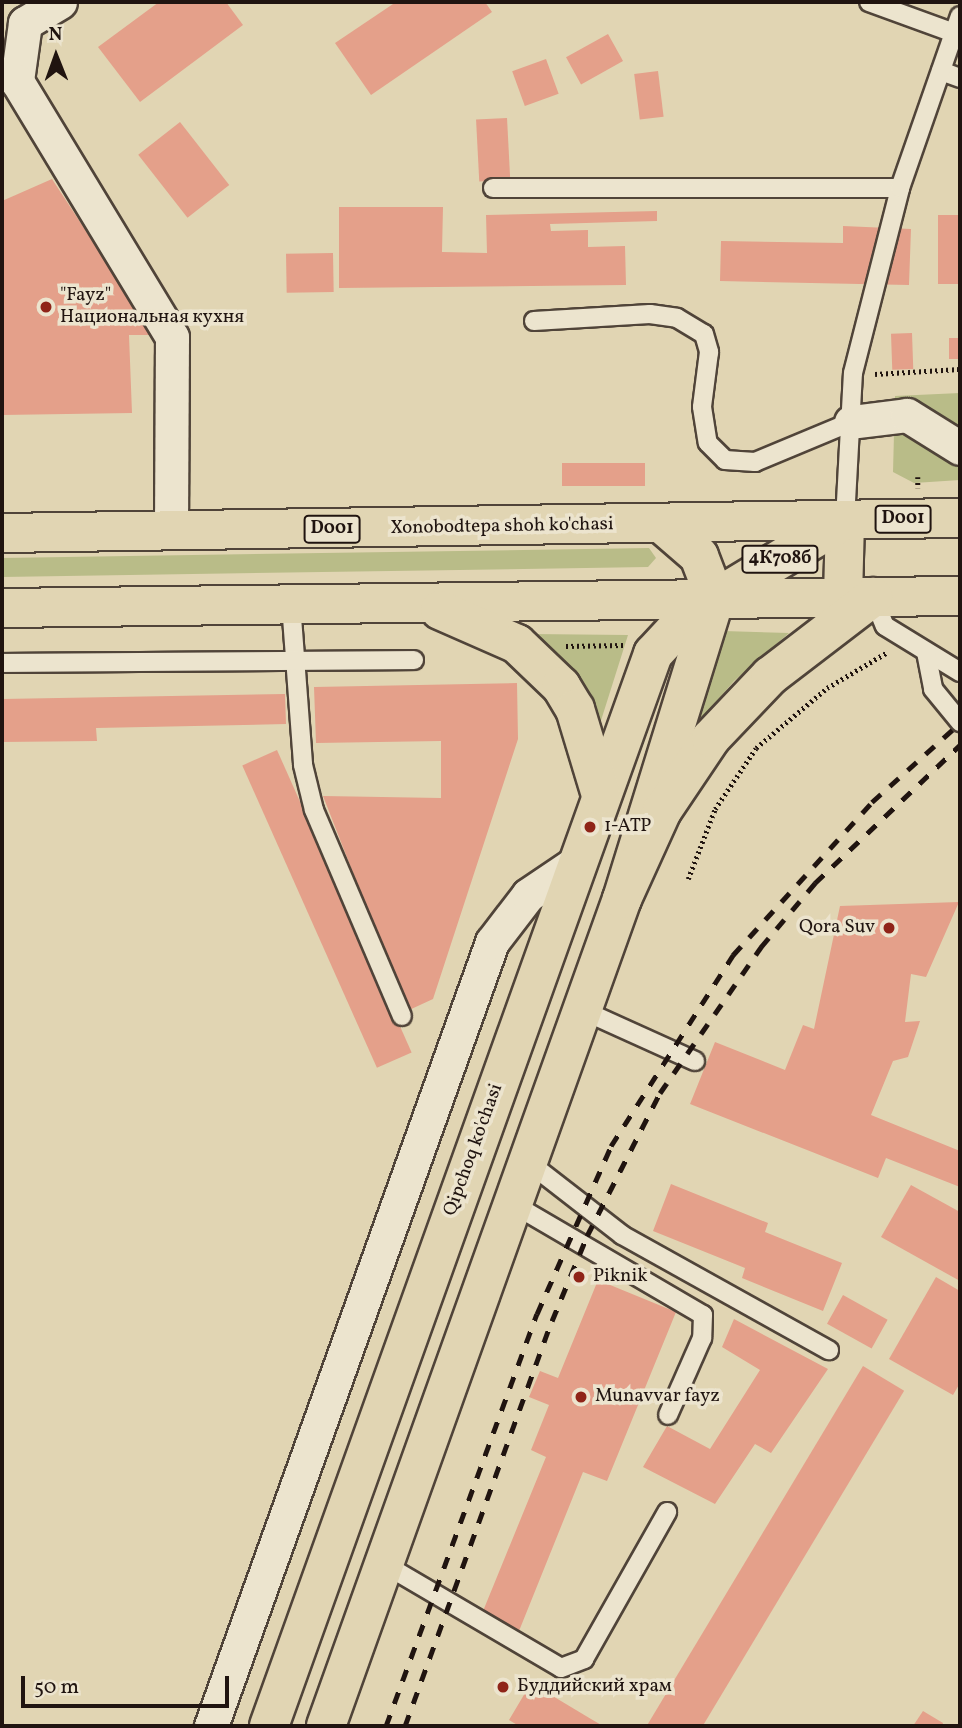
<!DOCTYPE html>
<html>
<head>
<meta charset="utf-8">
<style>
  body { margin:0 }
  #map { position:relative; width:962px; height:1728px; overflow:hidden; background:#e1d5b3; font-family:Vollkorn,serif }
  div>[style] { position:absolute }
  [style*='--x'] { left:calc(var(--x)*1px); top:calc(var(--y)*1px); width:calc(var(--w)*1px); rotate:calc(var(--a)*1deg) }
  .green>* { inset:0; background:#b9bc88 }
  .building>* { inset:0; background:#e4a08a; transform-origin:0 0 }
  .path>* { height:4.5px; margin-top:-2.25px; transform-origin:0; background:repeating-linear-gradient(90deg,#201410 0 2px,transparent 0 5.5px) }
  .roads { filter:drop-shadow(2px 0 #504439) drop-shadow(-2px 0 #504439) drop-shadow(0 2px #504439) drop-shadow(0 -2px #504439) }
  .service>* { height:18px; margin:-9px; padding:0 9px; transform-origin:9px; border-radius:9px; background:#ece4ce }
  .minor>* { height:33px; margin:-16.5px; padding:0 16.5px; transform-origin:16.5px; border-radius:16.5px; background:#ece4ce }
  .primary>* { height:38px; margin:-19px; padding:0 19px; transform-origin:19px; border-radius:19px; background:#e1d5b3 }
  .trunk>* { height:38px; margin:-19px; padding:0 19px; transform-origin:19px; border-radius:19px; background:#e1d5b3 }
  .rail>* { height:5px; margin-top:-2.5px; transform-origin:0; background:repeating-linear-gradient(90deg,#201410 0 12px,transparent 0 24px) }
  .dots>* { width:19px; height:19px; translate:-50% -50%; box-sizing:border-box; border:4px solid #ece4ce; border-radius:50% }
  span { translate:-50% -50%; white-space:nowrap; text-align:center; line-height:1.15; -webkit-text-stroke:7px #ece4ce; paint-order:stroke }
  .shield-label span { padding:2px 5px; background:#ece4ce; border:2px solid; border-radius:5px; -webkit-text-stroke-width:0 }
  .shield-label { font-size:18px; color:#201410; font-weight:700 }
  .poi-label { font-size:19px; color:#201410 }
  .left { translate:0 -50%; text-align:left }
  .right { translate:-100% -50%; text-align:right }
  .street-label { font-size:19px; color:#201410 }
  .frame { position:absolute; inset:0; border:4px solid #201410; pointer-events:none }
  .north { position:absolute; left:21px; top:21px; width:70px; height:70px; -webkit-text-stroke:5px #ece4ce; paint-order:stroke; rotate:359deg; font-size:19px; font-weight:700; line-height:28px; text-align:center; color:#201410 }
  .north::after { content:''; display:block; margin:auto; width:24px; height:32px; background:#201410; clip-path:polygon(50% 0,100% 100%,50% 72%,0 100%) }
  .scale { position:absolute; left:21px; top:1676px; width:208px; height:32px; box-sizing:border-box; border:4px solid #201410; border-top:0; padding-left:9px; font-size:21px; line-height:24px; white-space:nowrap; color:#201410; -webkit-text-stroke:5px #ece4ce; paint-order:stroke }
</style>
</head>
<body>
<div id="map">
  <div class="green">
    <i style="clip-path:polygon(960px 393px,960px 480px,914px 483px,893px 472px,895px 396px)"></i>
    <i style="clip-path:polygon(649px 548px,656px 558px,648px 567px,2px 577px,2px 558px)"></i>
    <i style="clip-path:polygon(723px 631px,789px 633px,734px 681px,691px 731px)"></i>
    <i style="clip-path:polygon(530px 634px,628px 635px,598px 730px,580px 682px,554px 650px)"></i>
  </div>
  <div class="building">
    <i style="clip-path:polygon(159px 2px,226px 2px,243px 25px,140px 102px,98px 47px)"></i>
    <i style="clip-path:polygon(396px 2px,485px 2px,492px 12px,371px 95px,335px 43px)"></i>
    <i style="left:608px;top:34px;width:31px;height:48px;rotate:61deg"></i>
    <i style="left:546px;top:59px;width:37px;height:36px;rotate:70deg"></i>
    <i style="left:658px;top:71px;width:46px;height:24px;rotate:83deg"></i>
    <i style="left:507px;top:118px;width:62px;height:31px;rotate:87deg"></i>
    <i style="left:180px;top:122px;width:80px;height:53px;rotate:52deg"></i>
    <i style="clip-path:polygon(52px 179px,154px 335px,129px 335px,132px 413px,2px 415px,2px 201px)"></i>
    <i style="clip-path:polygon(339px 207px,443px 207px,442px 252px,487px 253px,486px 215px,657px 211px,657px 221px,550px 224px,551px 231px,588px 230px,588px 247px,625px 246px,626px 285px,339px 288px)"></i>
    <i style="left:960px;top:215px;width:69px;height:22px;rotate:90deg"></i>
    <i style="clip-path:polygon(843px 226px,911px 229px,909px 285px,720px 281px,721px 241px,843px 243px)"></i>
    <i style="left:333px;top:253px;width:39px;height:47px;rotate:89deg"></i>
    <i style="left:912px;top:333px;width:36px;height:21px;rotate:88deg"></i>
    <i style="left:960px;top:338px;width:21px;height:11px;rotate:90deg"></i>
    <i style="left:645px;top:463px;width:23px;height:83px;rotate:90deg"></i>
    <i style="clip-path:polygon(517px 683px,518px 739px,433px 999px,407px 1011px,323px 796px,441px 798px,441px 741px,316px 743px,314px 687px)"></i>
    <i style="clip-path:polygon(285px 694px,286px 724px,96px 728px,97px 741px,2px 742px,2px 699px)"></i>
    <i style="left:277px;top:750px;width:331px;height:38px;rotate:66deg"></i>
    <i style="clip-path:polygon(959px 902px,926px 977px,911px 974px,905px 1022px,920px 1021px,908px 1057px,893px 1061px,871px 1115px,960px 1151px,960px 1187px,886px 1158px,878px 1178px,690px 1104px,715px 1042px,785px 1070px,803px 1025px,814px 1029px,840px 906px)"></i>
    <i style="clip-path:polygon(671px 1184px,768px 1223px,765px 1232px,842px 1263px,823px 1311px,742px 1278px,745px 1268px,653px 1231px)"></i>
    <i style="clip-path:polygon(911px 1185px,960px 1212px,960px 1281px,881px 1237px)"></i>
    <i style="clip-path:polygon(936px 1277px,960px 1291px,960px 1383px,953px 1395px,889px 1359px)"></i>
    <i style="clip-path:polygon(598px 1280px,676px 1312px,607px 1481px,583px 1472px,519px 1631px,481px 1616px,546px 1457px,531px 1450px,549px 1405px,529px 1397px,540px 1371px,558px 1378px)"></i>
    <i style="left:843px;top:1295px;width:51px;height:33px;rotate:29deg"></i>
    <i style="clip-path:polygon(734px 1319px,828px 1369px,771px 1453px,755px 1444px,715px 1504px,643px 1467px,667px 1426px,710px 1449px,760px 1370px,722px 1347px)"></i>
    <i style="left:863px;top:1366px;width:48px;height:418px;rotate:31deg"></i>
    <i style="clip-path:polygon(531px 1683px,591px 1719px,603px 1726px,519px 1726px,509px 1720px)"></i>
    <i style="clip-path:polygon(923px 1711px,943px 1723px,942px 1726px,913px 1726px)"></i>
  </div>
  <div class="path">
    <i style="--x:875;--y:374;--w:85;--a:-3.4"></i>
    <i style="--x:918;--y:477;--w:11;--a:90"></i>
    <i style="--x:566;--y:646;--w:58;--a:-1"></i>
    <i style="--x:688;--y:879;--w:75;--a:-68.9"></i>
    <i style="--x:715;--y:809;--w:73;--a:-56.1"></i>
    <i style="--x:756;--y:748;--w:93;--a:-40.2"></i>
    <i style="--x:827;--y:688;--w:69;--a:-30.7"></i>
  </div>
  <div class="roads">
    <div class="service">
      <i style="--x:869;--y:2;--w:90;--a:20"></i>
      <i style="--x:941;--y:71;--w:20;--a:20"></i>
      <i style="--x:493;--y:188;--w:407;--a:0"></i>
      <i style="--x:534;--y:321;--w:116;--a:-3.5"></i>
      <i style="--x:650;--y:314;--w:27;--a:8"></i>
      <i style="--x:677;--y:318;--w:31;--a:31"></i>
      <i style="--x:704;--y:334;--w:19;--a:74"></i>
      <i style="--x:709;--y:352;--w:55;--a:97.3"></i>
      <i style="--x:702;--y:407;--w:36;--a:81"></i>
      <i style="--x:708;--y:443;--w:24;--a:45"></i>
      <i style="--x:725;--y:460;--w:30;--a:4"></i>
      <i style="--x:755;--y:462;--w:104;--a:-22.6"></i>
      <i style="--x:845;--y:520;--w:147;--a:-86.9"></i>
      <i style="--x:853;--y:373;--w:191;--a:-75.7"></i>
      <i style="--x:900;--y:188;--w:182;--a:-70.8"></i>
      <i style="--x:873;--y:597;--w:31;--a:68"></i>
      <i style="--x:885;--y:626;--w:88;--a:31.5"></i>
      <i style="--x:291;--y:604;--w:161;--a:85.7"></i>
      <i style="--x:303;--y:765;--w:46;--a:76.3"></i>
      <i style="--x:314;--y:810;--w:224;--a:66.9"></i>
      <i style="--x:926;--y:652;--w:38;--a:79"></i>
      <i style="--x:933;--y:689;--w:43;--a:50.7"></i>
      <i style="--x:2;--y:663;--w:412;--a:-0.4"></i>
      <i style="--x:582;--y:1010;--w:124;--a:24.3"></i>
      <i style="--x:528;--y:1162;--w:119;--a:37.8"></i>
      <i style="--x:622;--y:1235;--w:237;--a:29.1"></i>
      <i style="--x:513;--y:1204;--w:220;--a:30.3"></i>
      <i style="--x:703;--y:1315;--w:23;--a:92"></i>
      <i style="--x:702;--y:1338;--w:84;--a:113.8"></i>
      <i style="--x:384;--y:1564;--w:205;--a:30.4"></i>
      <i style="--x:561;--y:1668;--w:25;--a:-21"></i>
      <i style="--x:584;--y:1659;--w:169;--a:-60.5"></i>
    </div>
    <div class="minor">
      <i style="--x:60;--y:2;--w:41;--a:149"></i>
      <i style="--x:25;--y:23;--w:59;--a:97.9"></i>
      <i style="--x:17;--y:81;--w:299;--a:58.8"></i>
      <i style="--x:172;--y:337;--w:194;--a:90.3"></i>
      <i style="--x:851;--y:422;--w:56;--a:-7.1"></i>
      <i style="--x:907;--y:415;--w:62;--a:31.9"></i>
      <i style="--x:211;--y:1726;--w:833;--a:-70.28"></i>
      <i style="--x:492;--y:942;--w:59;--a:-52.5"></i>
      <i style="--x:528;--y:895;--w:59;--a:-34"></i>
    </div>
    <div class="primary">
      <i style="--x:843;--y:597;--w:77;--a:-88.5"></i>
      <i style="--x:269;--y:1726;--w:1139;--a:-70.29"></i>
      <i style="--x:653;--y:654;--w:56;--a:-47.2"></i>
      <i style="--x:691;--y:613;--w:180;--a:-31.1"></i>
      <i style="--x:326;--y:1726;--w:878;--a:-70.31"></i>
      <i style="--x:622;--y:899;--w:315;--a:-72.8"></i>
      <i style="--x:715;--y:598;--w:45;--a:-110.9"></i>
      <i style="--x:699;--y:556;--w:48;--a:-139.3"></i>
    </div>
    <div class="trunk">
      <i style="--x:2;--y:533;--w:958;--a:-0.9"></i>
      <i style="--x:2;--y:608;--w:958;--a:-0.72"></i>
      <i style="--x:440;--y:610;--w:84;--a:23.8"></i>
      <i style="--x:517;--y:644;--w:61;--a:43.7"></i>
      <i style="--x:561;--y:686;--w:27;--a:59"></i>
      <i style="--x:575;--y:709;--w:90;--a:73.2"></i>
      <i style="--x:622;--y:899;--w:97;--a:-65.6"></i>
      <i style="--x:662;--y:811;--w:88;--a:-56.1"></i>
      <i style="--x:711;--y:738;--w:86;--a:-46.4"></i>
      <i style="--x:770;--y:676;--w:130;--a:-37.5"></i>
    </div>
  </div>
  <div class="rail">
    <i style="--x:386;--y:1726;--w:439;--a:-69.9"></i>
    <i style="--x:537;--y:1314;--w:184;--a:-66.2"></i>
    <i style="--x:611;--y:1146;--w:227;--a:-57.4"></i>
    <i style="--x:733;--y:955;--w:207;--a:-47.7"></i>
    <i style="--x:872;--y:802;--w:118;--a:-41.9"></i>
    <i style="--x:405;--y:1726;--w:431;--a:-70.1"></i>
    <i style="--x:552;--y:1321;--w:92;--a:-67.6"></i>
    <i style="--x:587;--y:1236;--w:161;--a:-63"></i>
    <i style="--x:660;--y:1093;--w:178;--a:-55.3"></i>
    <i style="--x:761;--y:947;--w:84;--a:-49.8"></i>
    <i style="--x:815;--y:883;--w:200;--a:-43.6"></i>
  </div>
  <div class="dots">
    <i style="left:46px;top:307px;background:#8f2418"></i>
    <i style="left:590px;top:827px;background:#8f2418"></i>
    <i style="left:889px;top:928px;background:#8f2418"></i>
    <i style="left:579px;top:1277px;background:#8f2418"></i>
    <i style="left:581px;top:1397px;background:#8f2418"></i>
    <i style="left:503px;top:1687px;background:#8f2418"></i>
  </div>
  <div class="shield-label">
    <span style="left:903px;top:519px">D001</span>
    <span style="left:332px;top:529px">D001</span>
    <span style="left:780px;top:559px">4К708б</span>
  </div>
  <div class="poi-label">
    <span class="left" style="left:60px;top:307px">"Fayz"<br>Национальная кухня</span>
    <span class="left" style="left:604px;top:827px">1-ATP</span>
    <span class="right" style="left:875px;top:928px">Qora Suv</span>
    <span class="left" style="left:593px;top:1277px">Piknik</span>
    <span class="left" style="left:595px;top:1397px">Munavvar fayz</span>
    <span class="left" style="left:517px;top:1687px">Буддийский храм</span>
  </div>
  <div class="street-label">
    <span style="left:502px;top:527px;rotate:-1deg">Xonobodtepa shoh ko'chasi</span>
    <span style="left:474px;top:1150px;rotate:-70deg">Qipchoq ko'chasi</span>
  </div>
  <div class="frame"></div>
  <div class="north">N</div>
  <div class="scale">50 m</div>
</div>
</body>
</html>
